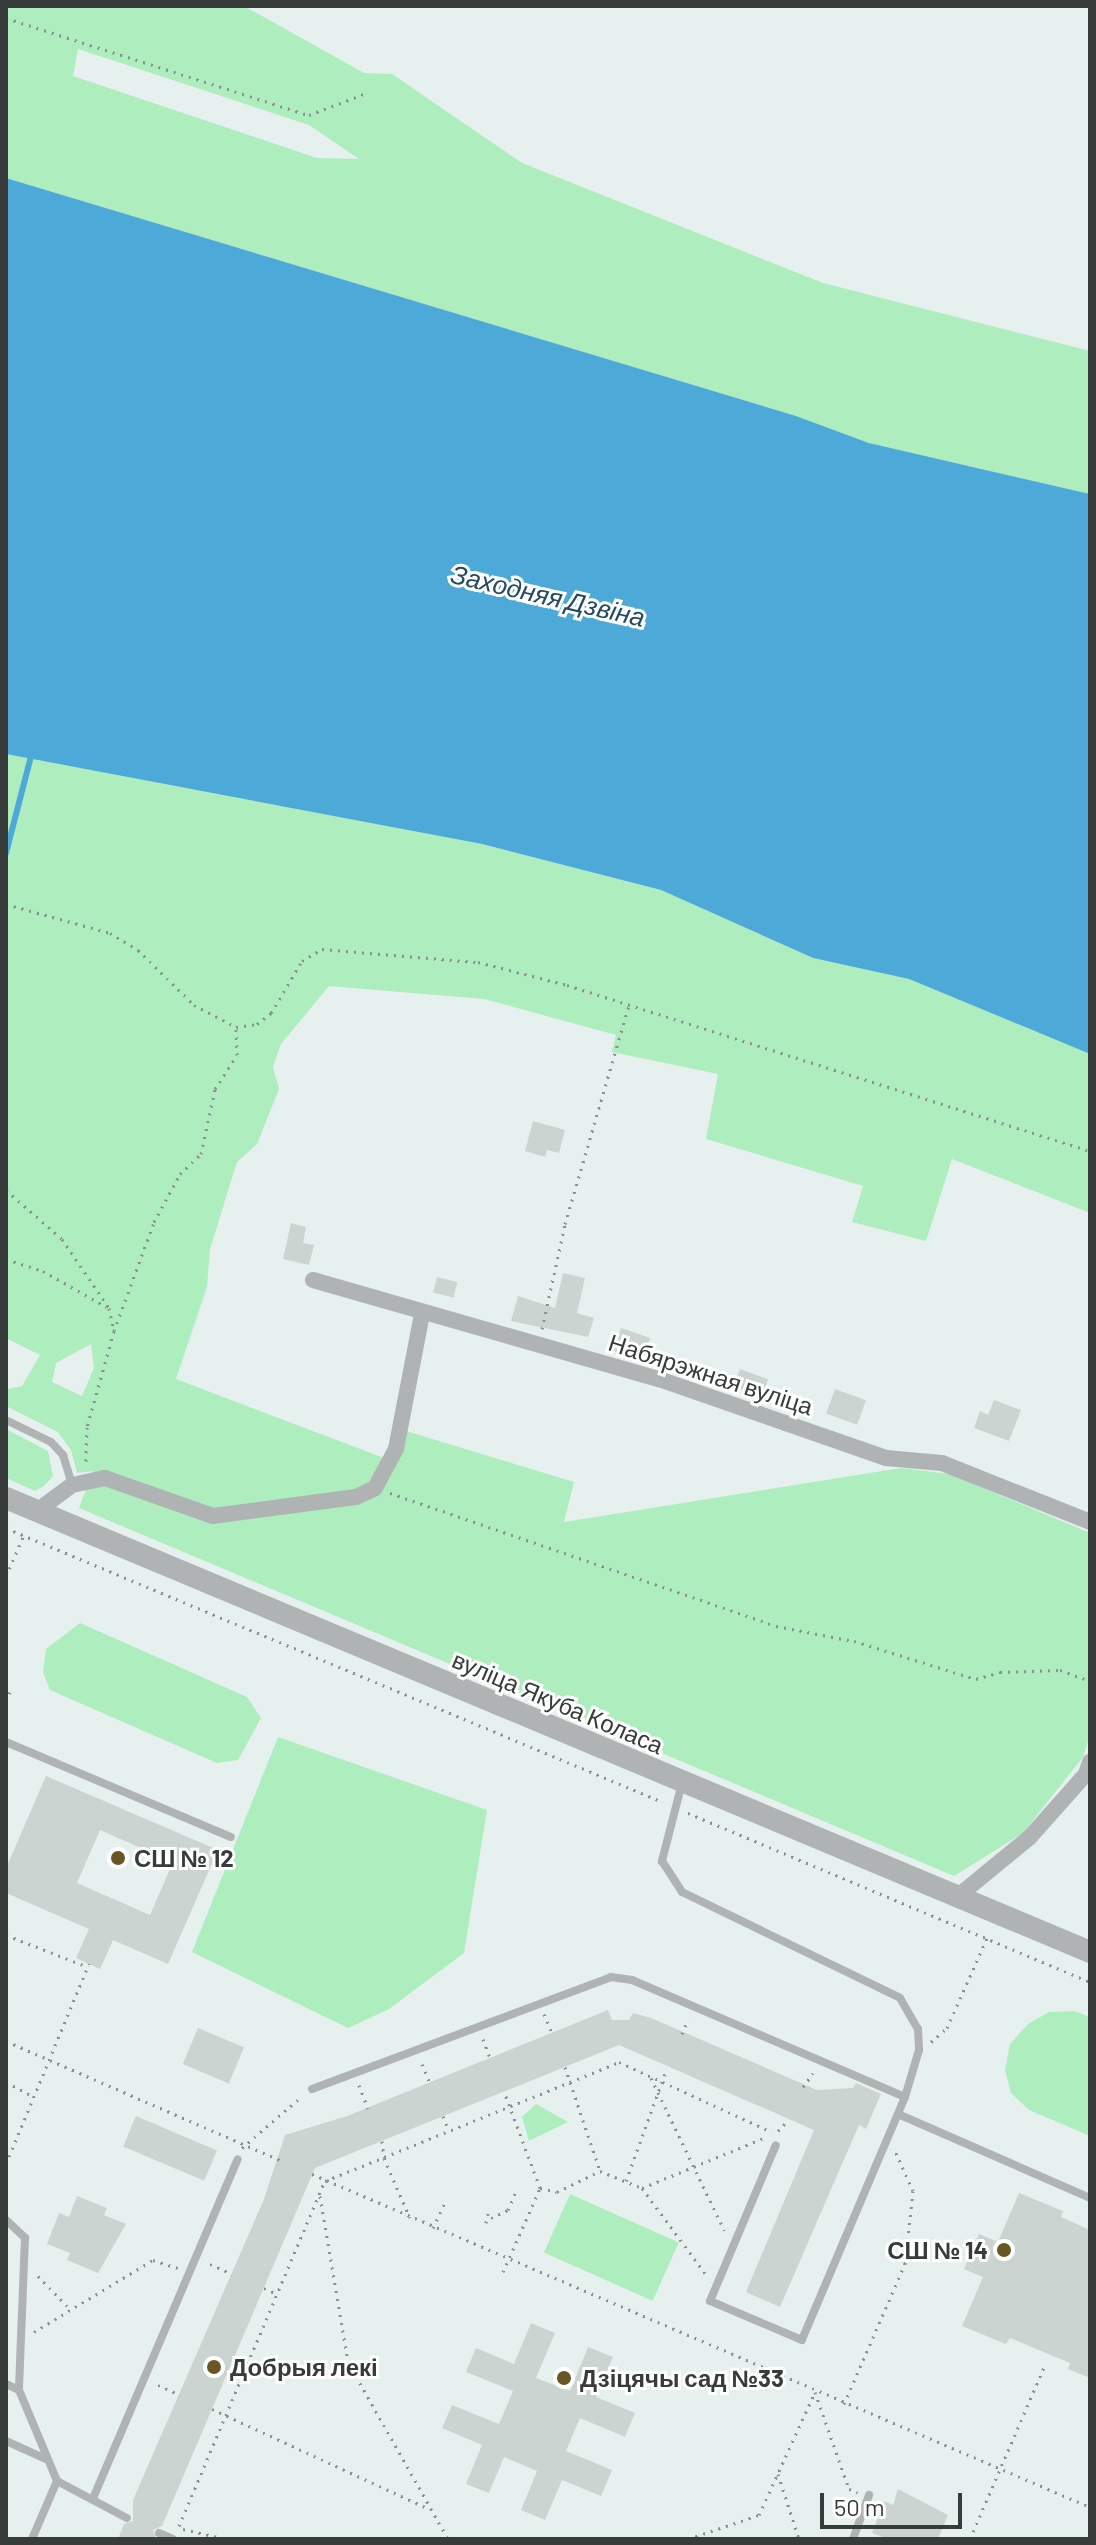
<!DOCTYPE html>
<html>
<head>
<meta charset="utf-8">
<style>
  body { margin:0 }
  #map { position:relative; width:1096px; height:2545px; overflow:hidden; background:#e6f0ef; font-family:Barlow,sans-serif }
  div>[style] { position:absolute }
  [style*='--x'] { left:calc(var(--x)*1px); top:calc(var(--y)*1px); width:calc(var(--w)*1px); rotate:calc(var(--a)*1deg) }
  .green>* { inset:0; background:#aeedbd; transform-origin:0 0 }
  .water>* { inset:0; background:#4da9d7 }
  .stream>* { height:6px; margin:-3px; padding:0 3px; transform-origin:3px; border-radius:3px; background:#4da9d7 }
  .building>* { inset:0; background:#cbd4d1; transform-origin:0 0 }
  .path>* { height:3px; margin-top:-1.5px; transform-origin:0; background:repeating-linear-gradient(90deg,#89908f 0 2px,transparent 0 8px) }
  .service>* { height:8px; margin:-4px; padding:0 4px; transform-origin:4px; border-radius:4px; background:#afb3b4 }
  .minor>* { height:16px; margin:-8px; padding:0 8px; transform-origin:8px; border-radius:8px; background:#afb3b4 }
  .tertiary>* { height:22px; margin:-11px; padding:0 11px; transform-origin:11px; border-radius:11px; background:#afb3b4 }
  .dots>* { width:22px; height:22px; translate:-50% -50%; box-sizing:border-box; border:4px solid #fff; border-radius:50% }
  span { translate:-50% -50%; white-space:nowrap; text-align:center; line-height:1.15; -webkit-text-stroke:6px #fff; paint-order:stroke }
  .street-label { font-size:24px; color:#373b3a }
  .poi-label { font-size:24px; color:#373b3a; font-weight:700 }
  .left { translate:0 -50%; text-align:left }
  .right { translate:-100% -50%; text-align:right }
  .water-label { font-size:26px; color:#244b5f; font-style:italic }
  .frame { position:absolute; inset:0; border:8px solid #373b3a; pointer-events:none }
  .scale { position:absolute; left:820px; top:2493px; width:142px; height:36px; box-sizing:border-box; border:4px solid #373b3a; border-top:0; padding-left:10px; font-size:24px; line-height:28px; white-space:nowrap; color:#373b3a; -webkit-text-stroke:6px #fff; paint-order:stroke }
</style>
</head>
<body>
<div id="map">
  <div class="green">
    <i style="clip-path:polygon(evenodd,6px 6px,244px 6px,364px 73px,392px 74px,522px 163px,823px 283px,1090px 351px,1090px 494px,869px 443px,796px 416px,6px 178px,6px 6px,78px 49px,309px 125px,359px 159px,317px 158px,73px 76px,78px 49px)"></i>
    <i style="clip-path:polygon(evenodd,6px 754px,482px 844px,661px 890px,813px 958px,909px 979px,1090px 1054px,1090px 1213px,952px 1159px,926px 1241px,852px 1222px,863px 1186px,706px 1139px,718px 1074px,612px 1052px,616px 1035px,484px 999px,329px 986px,281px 1044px,273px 1067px,279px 1089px,257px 1144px,237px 1162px,210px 1249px,207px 1287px,176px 1379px,384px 1458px,396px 1428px,574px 1482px,564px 1522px,901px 1468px,950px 1474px,1090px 1533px,1090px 1735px,1083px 1757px,1023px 1833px,954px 1876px,79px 1508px,93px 1471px,77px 1473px,71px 1450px,58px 1432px,6px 1406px,8px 1389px,22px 1386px,40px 1355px,6px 1338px,6px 754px,91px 1344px,94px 1368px,82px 1396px,52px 1382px,56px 1363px,91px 1344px)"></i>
    <i style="clip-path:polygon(6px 1429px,48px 1451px,53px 1476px,44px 1486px,35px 1491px,6px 1478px)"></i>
    <i style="clip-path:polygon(80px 1623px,247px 1697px,261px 1718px,238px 1760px,217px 1763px,50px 1690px,43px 1672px,46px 1649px)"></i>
    <i style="clip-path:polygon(278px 1737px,487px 1810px,464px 1953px,389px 2009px,348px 2028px,192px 1952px)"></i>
    <i style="clip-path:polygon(1074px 2011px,1090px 2017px,1090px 2136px,1029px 2110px,1011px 2093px,1005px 2070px,1010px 2044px,1028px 2024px,1049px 2012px)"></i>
    <i style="clip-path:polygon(536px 2104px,568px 2122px,529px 2141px,522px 2117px)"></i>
    <i style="left:570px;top:2194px;width:119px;height:64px;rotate:24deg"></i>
  </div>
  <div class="water">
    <i style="clip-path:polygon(6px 178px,796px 416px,869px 443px,1090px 494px,1090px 1054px,909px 979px,813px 958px,661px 890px,482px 844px,6px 754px)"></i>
  </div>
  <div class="stream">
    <i style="--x:6;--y:853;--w:100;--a:-75.5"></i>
  </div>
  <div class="building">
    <i style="clip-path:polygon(533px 1121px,565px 1130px,559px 1153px,547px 1150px,545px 1157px,525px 1151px)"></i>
    <i style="clip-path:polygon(291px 1223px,306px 1227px,303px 1243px,314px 1245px,309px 1265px,283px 1259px)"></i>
    <i style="clip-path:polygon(563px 1273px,585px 1278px,577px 1313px,594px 1318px,588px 1337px,511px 1321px,518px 1296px,555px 1308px)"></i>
    <i style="left:437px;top:1277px;width:21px;height:16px;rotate:14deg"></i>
    <i style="left:621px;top:1328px;width:31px;height:24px;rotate:19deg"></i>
    <i style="left:740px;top:1369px;width:30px;height:19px;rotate:20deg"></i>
    <i style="left:835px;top:1389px;width:33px;height:26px;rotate:20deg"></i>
    <i style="clip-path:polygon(994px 1400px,1021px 1410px,1009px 1441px,974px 1428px,980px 1411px,988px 1415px)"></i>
    <i style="clip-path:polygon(evenodd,46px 1776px,218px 1850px,168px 1964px,113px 1940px,100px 1969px,76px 1958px,89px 1929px,6px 1893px,6px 1868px,46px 1776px,100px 1830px,173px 1862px,150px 1915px,77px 1883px,100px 1830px)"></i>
    <i style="clip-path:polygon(608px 2010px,612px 2020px,629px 2020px,633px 2013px,651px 2018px,817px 2090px,853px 2088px,856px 2083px,881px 2094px,866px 2129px,859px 2125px,780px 2307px,746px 2292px,814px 2130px,619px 2045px,315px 2168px,162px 2526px,153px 2530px,156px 2539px,118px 2539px,124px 2524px,133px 2521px,133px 2500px,264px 2199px,285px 2135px,347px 2116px)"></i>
    <i style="left:198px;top:2028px;width:50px;height:39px;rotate:23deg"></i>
    <i style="left:136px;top:2116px;width:88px;height:33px;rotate:23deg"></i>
    <i style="clip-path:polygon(1019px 2193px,1063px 2211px,1061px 2217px,1090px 2230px,1090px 2378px,1068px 2369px,1070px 2363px,1010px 2338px,1006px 2344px,962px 2326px,983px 2277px,964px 2269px,979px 2234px,998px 2242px)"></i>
    <i style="clip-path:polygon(77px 2196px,107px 2208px,104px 2215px,126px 2224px,98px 2273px,67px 2260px,70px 2253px,47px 2244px,59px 2213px,69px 2217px)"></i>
    <i style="clip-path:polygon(531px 2323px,555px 2333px,536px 2378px,570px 2391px,588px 2347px,613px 2357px,596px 2397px,635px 2413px,625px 2437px,580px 2418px,566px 2451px,612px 2470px,601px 2496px,562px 2480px,545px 2520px,521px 2510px,537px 2471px,504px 2457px,489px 2493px,466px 2484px,482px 2445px,442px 2428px,452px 2405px,499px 2424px,513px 2391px,466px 2372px,476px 2348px,514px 2364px)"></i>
    <i style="clip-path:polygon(898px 2489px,948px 2515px,938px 2539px,888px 2539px,872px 2533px,884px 2501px,893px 2505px)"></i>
  </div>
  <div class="path">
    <i style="--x:6;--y:18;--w:318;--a:17.8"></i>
    <i style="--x:309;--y:115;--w:59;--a:-20.9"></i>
    <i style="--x:6;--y:904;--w:108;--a:15.6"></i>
    <i style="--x:110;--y:933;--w:33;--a:31"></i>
    <i style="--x:138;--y:950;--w:78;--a:44.5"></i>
    <i style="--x:194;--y:1005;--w:47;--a:27.6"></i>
    <i style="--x:236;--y:1027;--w:21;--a:-8"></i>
    <i style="--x:257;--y:1024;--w:18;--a:-38"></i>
    <i style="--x:271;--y:1013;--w:61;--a:-59.2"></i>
    <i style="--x:302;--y:961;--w:23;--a:-31"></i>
    <i style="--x:322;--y:949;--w:157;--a:4.8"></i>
    <i style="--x:478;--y:962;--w:92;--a:14.5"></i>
    <i style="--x:567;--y:985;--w:549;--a:17.61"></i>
    <i style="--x:6;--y:1190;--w:74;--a:41.2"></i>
    <i style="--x:62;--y:1239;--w:83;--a:55.7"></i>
    <i style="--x:109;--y:1308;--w:24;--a:78"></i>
    <i style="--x:114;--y:1331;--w:100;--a:105.7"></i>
    <i style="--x:87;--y:1427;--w:36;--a:92"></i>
    <i style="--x:6;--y:1259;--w:39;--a:18"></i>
    <i style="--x:43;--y:1271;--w:73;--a:29.4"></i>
    <i style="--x:542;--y:1329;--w:107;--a:-77.6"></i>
    <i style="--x:565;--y:1224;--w:228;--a:-73.7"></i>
    <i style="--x:114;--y:1331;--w:116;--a:-69.8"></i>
    <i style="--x:154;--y:1222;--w:55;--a:-61.6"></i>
    <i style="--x:180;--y:1174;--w:29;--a:-44"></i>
    <i style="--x:201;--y:1154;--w:66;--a:-77.8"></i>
    <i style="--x:215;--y:1089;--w:40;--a:-57.1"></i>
    <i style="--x:237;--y:1055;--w:28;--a:-92"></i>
    <i style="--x:390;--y:1493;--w:408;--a:19"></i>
    <i style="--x:776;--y:1626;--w:79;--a:10.9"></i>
    <i style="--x:854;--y:1641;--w:128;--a:17.3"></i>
    <i style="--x:976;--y:1679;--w:25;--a:-16"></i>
    <i style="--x:1000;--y:1672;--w:60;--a:-1.9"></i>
    <i style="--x:1060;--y:1670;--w:32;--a:20"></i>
    <i style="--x:6;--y:1528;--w:712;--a:22.64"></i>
    <i style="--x:6;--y:1576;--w:45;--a:-66.3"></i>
    <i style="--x:6;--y:1701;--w:10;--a:-66"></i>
    <i style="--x:688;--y:1813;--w:436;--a:22.8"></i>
    <i style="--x:6;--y:1935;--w:88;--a:21.3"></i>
    <i style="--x:544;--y:2014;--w:21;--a:67"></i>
    <i style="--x:682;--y:2034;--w:16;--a:-68"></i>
    <i style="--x:483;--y:2039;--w:20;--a:70"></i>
    <i style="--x:6;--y:2041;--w:299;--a:23.5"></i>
    <i style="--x:931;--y:2042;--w:21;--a:-41"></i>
    <i style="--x:947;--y:2028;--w:98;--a:-66"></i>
    <i style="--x:422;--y:2064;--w:21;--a:67"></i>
    <i style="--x:565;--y:2067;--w:110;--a:71.4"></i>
    <i style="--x:651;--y:2078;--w:169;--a:64.3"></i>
    <i style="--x:6;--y:2082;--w:32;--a:28"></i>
    <i style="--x:359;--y:2085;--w:25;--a:69"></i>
    <i style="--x:803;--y:2087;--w:17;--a:-54"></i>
    <i style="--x:443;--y:2116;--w:16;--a:68"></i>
    <i style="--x:778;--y:2131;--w:16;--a:-47"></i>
    <i style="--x:382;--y:2141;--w:17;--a:83"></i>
    <i style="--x:384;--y:2158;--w:65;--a:66.6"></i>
    <i style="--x:242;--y:2148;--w:79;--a:-40.9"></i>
    <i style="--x:6;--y:2164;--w:217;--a:-67.5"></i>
    <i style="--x:312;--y:2174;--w:846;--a:23.17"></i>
    <i style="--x:626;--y:2181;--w:120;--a:-70.1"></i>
    <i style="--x:540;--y:2188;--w:17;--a:13"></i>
    <i style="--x:557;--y:2192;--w:48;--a:-26"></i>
    <i style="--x:600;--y:2171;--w:45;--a:22"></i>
    <i style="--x:642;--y:2188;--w:109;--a:53.5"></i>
    <i style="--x:642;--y:2188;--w:132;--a:-22.3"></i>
    <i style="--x:320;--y:2196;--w:168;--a:80.4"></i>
    <i style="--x:348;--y:2362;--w:203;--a:60.5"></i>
    <i style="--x:491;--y:2218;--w:19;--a:-25"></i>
    <i style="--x:508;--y:2210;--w:23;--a:-67"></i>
    <i style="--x:486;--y:2223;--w:10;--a:-79"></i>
    <i style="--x:433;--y:2228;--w:31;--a:-65"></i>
    <i style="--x:6;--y:2260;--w:5;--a:-68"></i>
    <i style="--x:210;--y:2264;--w:24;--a:24"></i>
    <i style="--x:503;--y:2272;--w:92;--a:-66.2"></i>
    <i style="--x:540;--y:2188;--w:103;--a:-110.4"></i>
    <i style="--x:38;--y:2276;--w:45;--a:45.9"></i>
    <i style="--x:264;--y:2288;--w:14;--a:25"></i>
    <i style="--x:34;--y:2332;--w:139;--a:-31.2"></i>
    <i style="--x:153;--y:2260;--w:26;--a:18"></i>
    <i style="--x:158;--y:2385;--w:24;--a:24"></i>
    <i style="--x:765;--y:2389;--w:17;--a:-54"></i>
    <i style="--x:815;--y:2392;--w:103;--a:70.7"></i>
    <i style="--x:849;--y:2489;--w:9;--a:21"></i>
    <i style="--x:844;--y:2404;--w:153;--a:-66.5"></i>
    <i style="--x:905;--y:2264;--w:73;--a:-83.7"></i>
    <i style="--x:913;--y:2191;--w:42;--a:-114.1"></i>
    <i style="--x:212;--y:2409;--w:239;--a:24.7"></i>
    <i style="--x:778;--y:2474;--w:68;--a:72.1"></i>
    <i style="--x:179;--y:2526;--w:375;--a:-67.1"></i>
    <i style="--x:325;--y:2181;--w:317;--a:-22"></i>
    <i style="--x:619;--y:2062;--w:168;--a:24.6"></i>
    <i style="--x:183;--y:2529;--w:44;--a:13.1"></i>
    <i style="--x:688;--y:2539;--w:75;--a:-18.7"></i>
    <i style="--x:759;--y:2515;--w:135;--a:-65.5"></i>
    <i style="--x:970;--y:2539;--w:189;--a:-66.7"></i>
  </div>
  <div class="service">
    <i style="--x:6;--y:1420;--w:50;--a:26.1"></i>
    <i style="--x:51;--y:1442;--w:18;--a:47"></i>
    <i style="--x:63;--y:1455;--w:31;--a:73"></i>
    <i style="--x:6;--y:1742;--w:244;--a:22.9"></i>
    <i style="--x:682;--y:1783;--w:81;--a:104.4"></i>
    <i style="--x:662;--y:1861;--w:37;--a:57"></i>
    <i style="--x:682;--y:1892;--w:242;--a:25.9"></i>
    <i style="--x:900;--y:1998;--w:36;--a:60"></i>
    <i style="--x:918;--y:2029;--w:21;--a:87"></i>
    <i style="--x:919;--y:2050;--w:49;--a:106.6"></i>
    <i style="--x:905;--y:2097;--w:264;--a:113"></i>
    <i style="--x:802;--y:2340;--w:100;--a:-157"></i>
    <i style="--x:710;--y:2301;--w:169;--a:-67.1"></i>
    <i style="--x:312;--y:2089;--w:319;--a:-20.5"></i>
    <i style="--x:611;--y:1977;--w:21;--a:8"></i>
    <i style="--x:632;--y:1980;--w:297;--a:23.2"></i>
    <i style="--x:898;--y:2114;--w:210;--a:23.6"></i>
    <i style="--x:6;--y:2220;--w:26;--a:43"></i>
    <i style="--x:25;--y:2238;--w:152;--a:92.3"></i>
    <i style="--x:6;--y:2384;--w:14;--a:25"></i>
    <i style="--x:19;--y:2390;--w:99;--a:67.3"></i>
    <i style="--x:57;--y:2481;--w:63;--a:113.3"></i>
    <i style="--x:6;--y:2441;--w:44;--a:24.2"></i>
    <i style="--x:57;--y:2481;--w:79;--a:27.9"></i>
    <i style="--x:94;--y:2496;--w:366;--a:-66.9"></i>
    <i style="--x:159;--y:2533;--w:15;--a:23"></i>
    <i style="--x:853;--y:2539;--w:47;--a:-70"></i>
  </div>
  <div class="minor">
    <i style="--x:313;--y:1280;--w:360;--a:16"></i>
    <i style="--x:659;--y:1379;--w:240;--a:19.2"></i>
    <i style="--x:886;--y:1458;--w:56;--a:5.1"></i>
    <i style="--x:942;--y:1463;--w:159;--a:21.7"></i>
    <i style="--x:37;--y:1511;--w:44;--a:-36.6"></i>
    <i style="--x:72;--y:1485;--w:34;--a:-12"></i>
    <i style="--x:105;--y:1478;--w:114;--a:19.4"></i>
    <i style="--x:213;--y:1516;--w:144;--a:-7.6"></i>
    <i style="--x:356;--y:1497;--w:21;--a:-25"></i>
    <i style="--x:375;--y:1488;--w:44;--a:-61.7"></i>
    <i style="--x:396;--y:1449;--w:137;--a:-79.1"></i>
    <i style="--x:957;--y:1897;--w:94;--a:-39.4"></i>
    <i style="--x:1030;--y:1837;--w:84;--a:-48.4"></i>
    <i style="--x:1086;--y:1774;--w:13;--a:-72"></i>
  </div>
  <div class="tertiary">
    <i style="--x:6;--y:1498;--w:1175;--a:22.72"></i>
  </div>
  <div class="dots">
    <i style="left:118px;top:1858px;background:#685725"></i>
    <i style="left:1004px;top:2250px;background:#685725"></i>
    <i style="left:214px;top:2367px;background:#685725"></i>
    <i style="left:564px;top:2378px;background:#685725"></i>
  </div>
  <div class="street-label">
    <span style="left:711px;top:1374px;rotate:18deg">Набярэжная вуліца</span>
    <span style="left:558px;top:1702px;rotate:23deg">вуліца Якуба Коласа</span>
  </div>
  <div class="poi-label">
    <span class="left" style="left:134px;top:1858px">СШ № 12</span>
    <span class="right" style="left:988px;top:2250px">СШ № 14</span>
    <span class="left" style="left:230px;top:2367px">Добрыя лекі</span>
    <span class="left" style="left:580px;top:2378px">Дзіцячы сад №33</span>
  </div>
  <div class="water-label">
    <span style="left:548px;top:595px;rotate:13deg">Заходняя Дзвіна</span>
  </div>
  <div class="frame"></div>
  <div class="scale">50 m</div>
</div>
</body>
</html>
